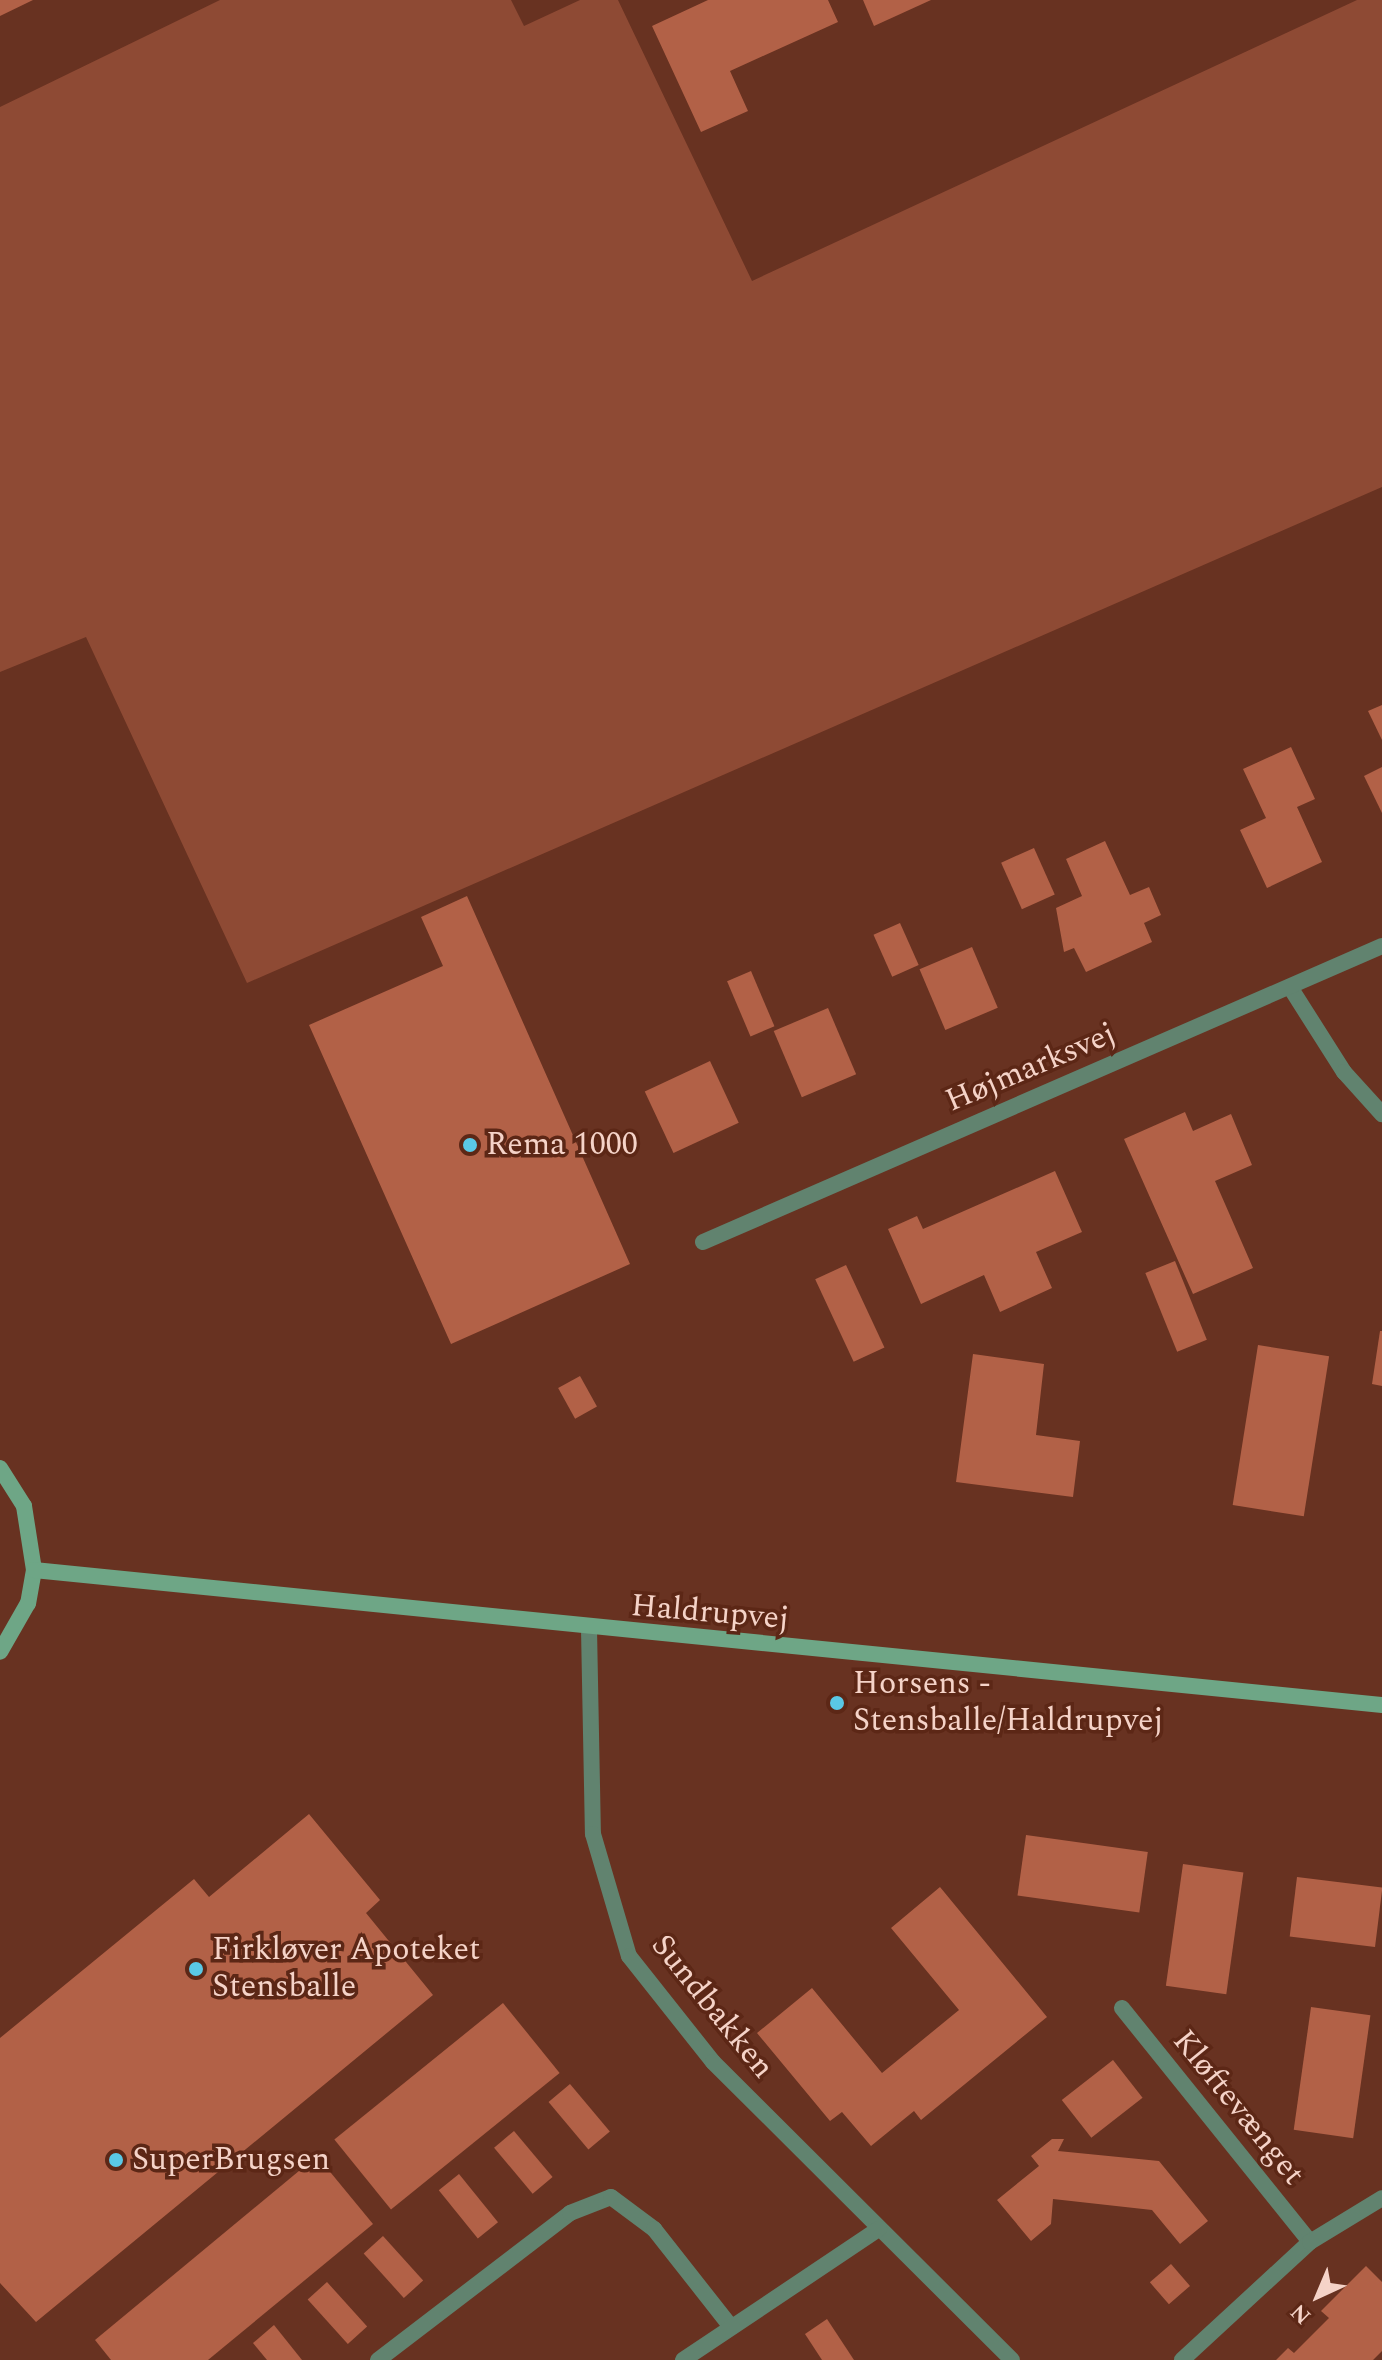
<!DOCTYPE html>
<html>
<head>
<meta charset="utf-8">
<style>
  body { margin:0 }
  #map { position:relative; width:1382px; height:2360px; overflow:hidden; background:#683221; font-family:Spectral,serif }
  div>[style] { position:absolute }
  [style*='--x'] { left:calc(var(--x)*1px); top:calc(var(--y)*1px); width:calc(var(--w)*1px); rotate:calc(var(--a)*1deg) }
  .green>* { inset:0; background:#8e4a34 }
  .building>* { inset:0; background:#b26147; transform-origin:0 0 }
  .minor>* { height:16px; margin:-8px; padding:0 8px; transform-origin:8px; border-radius:8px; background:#61836f }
  .secondary>* { height:16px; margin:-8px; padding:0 8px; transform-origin:8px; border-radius:8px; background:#6ea686 }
  .dots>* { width:22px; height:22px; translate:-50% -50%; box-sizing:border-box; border:4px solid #5c2716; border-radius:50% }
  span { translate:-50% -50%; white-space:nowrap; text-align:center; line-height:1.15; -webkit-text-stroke:7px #5c2716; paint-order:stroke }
  .street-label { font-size:32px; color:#f5d3c8 }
  .poi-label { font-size:32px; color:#f5d3c8 }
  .left { translate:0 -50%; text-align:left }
  .north { position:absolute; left:1278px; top:2256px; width:80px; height:80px; -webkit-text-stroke:6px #5c2716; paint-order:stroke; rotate:224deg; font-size:22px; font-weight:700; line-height:32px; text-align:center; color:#f5d3c8 }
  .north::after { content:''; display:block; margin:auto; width:28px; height:36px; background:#f5d3c8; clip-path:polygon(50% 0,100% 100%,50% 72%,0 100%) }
</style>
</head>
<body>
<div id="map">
  <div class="green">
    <i style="clip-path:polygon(220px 0,511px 0,524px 26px,580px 0,618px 0,752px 281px,1357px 0,1382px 0,1382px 487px,247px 983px,86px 637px,0 672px,0 107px)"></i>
  </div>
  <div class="building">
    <i style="clip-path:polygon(0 0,33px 0,0 16px)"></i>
    <i style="clip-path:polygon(708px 0,828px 0,838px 22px,730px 71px,748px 111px,701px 132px,652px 26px)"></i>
    <i style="clip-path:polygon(863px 0,931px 0,874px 26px)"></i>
    <i style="clip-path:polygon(1382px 705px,1382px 740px,1368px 711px)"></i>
    <i style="clip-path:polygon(1291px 747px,1315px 799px,1297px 807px,1322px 862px,1267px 888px,1240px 830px,1266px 818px,1243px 769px)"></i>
    <i style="clip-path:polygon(1382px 767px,1382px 813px,1364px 776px)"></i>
    <i style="clip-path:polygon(1105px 841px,1130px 895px,1149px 887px,1161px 915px,1144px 923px,1152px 942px,1086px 972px,1074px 948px,1064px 952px,1056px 908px,1082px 896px,1066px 859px)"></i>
    <i style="left:1034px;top:848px;width:51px;height:36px;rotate:66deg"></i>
    <i style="clip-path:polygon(467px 896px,630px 1264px,451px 1344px,309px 1025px,443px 966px,421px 917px)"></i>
    <i style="left:900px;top:923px;width:46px;height:29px;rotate:66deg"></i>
    <i style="left:972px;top:947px;width:66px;height:57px;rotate:67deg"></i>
    <i style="left:751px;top:971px;width:60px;height:26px;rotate:67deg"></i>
    <i style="left:828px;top:1008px;width:72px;height:59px;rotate:67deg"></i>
    <i style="left:710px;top:1061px;width:68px;height:72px;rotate:65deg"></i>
    <i style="clip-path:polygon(1185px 1112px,1193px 1131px,1231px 1114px,1252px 1165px,1215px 1181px,1253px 1268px,1193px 1294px,1124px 1139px)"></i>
    <i style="clip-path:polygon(1055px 1171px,1082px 1232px,1036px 1252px,1052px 1288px,1000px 1312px,984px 1275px,921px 1304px,888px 1229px,917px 1216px,923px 1229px)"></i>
    <i style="left:1175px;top:1261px;width:85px;height:32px;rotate:68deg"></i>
    <i style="left:846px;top:1265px;width:91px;height:34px;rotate:65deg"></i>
    <i style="clip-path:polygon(1380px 1331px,1382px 1331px,1382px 1386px,1372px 1384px)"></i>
    <i style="left:1258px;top:1345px;width:72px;height:162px;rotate:9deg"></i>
    <i style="clip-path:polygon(973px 1354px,1044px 1364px,1036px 1435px,1080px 1441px,1073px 1497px,956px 1482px)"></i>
    <i style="left:580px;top:1376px;width:35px;height:25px;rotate:61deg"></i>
    <i style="clip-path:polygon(309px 1814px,380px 1900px,366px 1913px,433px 1995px,36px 2322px,0 2283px,0 2038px,194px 1879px,209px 1897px)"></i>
    <i style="left:1026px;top:1835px;width:123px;height:61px;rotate:8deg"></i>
    <i style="left:1183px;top:1864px;width:61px;height:123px;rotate:8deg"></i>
    <i style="left:1297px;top:1877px;width:86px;height:60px;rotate:7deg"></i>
    <i style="clip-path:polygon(940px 1887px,1047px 2017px,921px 2120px,914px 2111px,871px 2146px,842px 2112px,830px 2121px,757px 2033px,812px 1988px,882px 2073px,959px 2010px,891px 1928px)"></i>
    <i style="left:503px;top:2003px;width:90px;height:217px;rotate:51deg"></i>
    <i style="left:1311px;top:2007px;width:60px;height:124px;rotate:8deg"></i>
    <i style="left:1113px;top:2060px;width:48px;height:65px;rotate:52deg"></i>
    <i style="left:570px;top:2084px;width:62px;height:28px;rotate:50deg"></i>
    <i style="left:514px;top:2131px;width:60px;height:26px;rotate:50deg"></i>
    <i style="clip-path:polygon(1052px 2139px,1064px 2139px,1058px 2151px,1159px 2161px,1208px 2221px,1180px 2244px,1152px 2210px,1053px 2199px,1051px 2224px,1031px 2241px,997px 2200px,1039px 2166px,1031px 2156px)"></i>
    <i style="clip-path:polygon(317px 2156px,373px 2224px,208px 2360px,111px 2360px,95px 2340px)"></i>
    <i style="left:459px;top:2174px;width:62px;height:26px;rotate:51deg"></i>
    <i style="left:383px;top:2236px;width:60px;height:26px;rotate:48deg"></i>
    <i style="left:1171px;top:2264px;width:29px;height:28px;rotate:49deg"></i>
    <i style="clip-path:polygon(1366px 2266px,1382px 2282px,1382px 2351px,1373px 2360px,1276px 2360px,1288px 2348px,1294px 2353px,1329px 2318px,1321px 2311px)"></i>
    <i style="left:327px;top:2282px;width:60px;height:26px;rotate:48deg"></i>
    <i style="clip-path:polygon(827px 2319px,854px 2360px,822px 2360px,805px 2334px)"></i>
    <i style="clip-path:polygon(274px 2325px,302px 2360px,267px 2360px,253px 2343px)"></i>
  </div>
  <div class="minor">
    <i style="--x:1290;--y:987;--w:101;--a:57.6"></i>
    <i style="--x:1344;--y:1072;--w:57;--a:47.9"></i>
    <i style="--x:703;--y:1242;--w:741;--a:-23.55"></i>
    <i style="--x:589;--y:1629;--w:205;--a:88.9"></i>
    <i style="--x:593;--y:1834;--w:127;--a:73.6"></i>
    <i style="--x:629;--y:1956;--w:135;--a:51.6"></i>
    <i style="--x:713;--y:2062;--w:422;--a:44.9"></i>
    <i style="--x:1122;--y:2008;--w:300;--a:51.2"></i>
    <i style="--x:378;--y:2360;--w:242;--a:-37.4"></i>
    <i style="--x:570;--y:2213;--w:44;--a:-21.3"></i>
    <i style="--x:611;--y:2197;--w:54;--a:36.7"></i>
    <i style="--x:654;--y:2229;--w:125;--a:51.8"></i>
    <i style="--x:683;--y:2360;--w:236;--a:-33.8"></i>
    <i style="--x:1182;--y:2360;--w:174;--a:-42.7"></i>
    <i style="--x:1310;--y:2242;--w:84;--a:-31.4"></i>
  </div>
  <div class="secondary">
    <i style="--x:0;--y:1468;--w:45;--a:57.7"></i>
    <i style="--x:24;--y:1506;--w:65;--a:81.1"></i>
    <i style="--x:34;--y:1570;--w:34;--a:100"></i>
    <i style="--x:28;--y:1603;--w:56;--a:119.7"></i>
    <i style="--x:34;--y:1570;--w:1355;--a:5.72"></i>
  </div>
  <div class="dots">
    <i style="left:470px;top:1145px;background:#5ac8e5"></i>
    <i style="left:837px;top:1703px;background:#5ac8e5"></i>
    <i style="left:196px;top:1969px;background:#5ac8e5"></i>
    <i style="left:116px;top:2160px;background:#5ac8e5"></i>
  </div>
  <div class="street-label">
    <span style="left:1031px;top:1068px;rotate:-23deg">Højmarksvej</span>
    <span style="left:710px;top:1613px;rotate:5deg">Haldrupvej</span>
    <span style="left:712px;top:2007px;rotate:51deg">Sundbakken</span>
    <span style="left:1238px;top:2108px;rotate:51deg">Kløftevænget</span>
  </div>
  <div class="poi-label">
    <span class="left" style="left:486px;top:1145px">Rema 1000</span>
    <span class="left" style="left:853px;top:1703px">Horsens -<br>Stensballe/Haldrupvej</span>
    <span class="left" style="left:212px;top:1969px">Firkløver Apoteket<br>Stensballe</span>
    <span class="left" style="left:132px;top:2160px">SuperBrugsen</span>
  </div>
  <div class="north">N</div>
</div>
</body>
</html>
